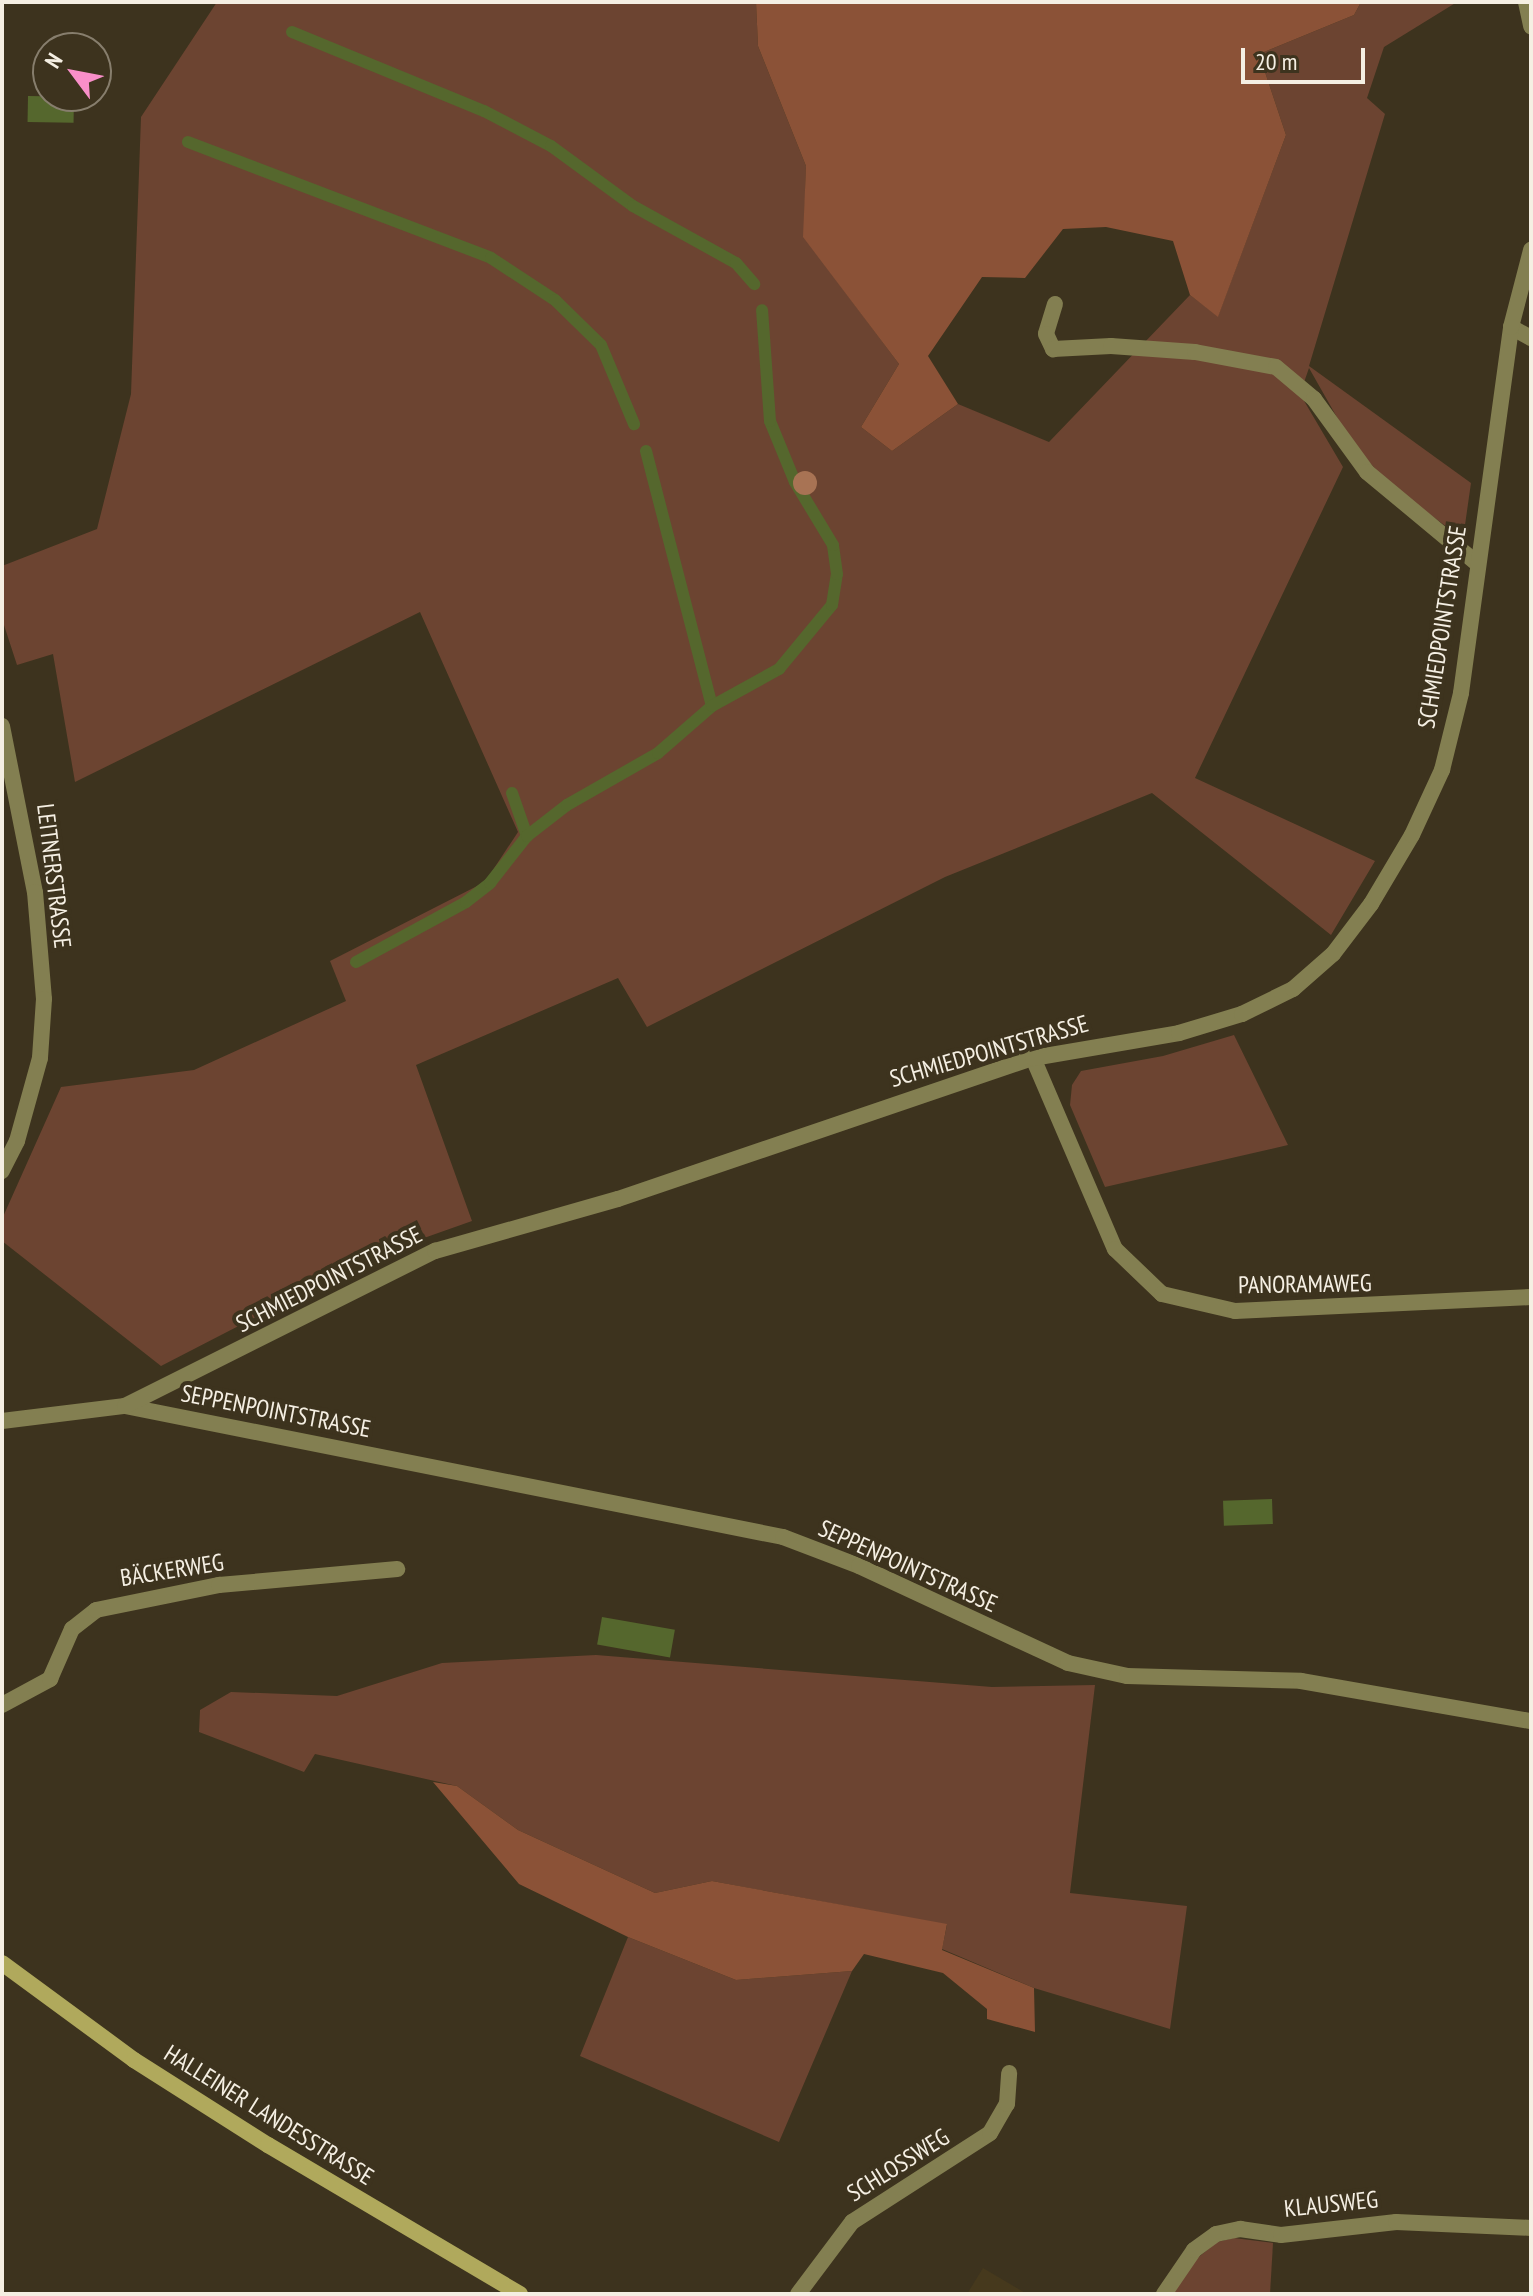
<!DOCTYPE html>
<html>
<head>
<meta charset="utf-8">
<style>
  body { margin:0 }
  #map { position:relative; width:1533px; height:2296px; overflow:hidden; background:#3d331e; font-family:"PT Sans Narrow",sans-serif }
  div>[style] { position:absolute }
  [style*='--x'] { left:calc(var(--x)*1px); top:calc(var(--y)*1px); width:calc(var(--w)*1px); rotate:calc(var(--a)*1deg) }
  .built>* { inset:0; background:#46391d }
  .green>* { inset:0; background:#6c4431 }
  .forest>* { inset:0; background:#8b5237 }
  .water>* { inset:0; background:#55672d; transform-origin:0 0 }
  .stream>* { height:12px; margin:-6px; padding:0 6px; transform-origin:6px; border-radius:6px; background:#55672d }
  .lane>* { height:16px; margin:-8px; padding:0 8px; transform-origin:8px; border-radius:8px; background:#837f51 }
  .street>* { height:16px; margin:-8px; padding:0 8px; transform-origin:8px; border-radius:8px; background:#837f51 }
  .secondary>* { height:16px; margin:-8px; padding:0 8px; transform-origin:8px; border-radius:8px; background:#b0a95c }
  .trees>* { width:24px; height:24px; margin:-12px; border-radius:50%; background:#a87354 }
  span { translate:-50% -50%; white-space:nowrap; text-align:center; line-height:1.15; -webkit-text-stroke:8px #3d331e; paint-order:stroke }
  .street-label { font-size:24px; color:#f5efe3 }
  .frame { position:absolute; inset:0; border:4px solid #f5efe3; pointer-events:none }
  .north { position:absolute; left:32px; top:32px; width:80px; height:80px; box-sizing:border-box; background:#3d331e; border:2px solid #877e6d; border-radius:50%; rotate:302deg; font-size:22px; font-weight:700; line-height:32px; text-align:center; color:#f5efe3 }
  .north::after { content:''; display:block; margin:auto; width:28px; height:36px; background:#f98fc9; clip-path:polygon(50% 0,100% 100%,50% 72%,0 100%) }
  .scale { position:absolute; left:1241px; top:48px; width:124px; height:36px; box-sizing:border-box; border:4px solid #f5efe3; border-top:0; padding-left:10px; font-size:24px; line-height:28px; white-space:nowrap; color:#f5efe3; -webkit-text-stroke:6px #3d331e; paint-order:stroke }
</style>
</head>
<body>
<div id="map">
  <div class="built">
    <i style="clip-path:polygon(983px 2268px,1027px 2294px,967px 2294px)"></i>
  </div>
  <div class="green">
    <i style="clip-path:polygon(217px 2px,756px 2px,758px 46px,806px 166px,804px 237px,899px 364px,861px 427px,892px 451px,958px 404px,1049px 442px,1190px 295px,1218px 316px,1286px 135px,1259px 54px,1354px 15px,1361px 2px,1457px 2px,1384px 47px,1367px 98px,1385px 114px,1309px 366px,1471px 483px,1463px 539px,1389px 484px,1351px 442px,1309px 368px,1300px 394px,1343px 467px,1195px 778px,1375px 861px,1331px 935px,1152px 793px,945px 877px,647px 1027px,618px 978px,416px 1065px,472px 1221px,376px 1255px,161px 1366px,2px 1241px,2px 1219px,61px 1087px,194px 1070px,346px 1001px,330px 961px,485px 882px,518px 832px,420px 612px,75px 782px,53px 654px,17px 665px,2px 619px,2px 566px,97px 529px,131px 394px,141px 117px)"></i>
    <i style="clip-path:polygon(1234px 1035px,1288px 1145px,1105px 1187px,1070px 1105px,1072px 1085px,1081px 1071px,1163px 1056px)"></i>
    <i style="clip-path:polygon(596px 1655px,992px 1687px,1095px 1685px,1070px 1893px,1187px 1906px,1170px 2029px,1034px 1988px,942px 1949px,947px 1925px,712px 1881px,655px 1893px,518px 1830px,457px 1786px,315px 1754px,304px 1772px,199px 1732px,200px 1710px,231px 1692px,337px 1696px,442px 1663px)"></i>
    <i style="clip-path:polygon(628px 1937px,736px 1980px,852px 1971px,779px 2142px,580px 2056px)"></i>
    <i style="clip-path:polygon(1234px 2238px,1273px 2243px,1270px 2294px,1171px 2294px,1195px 2260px,1217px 2242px)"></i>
  </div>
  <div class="forest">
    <i style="clip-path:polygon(756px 2px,1361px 2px,1354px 15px,1259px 54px,1286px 135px,1218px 317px,1190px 295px,1173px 241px,1106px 227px,1063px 229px,1025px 278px,982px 277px,928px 356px,958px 404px,892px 451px,861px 427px,899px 364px,803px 237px,806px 166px,758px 46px)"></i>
    <i style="clip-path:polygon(433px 1782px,457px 1786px,518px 1830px,655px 1893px,712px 1881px,947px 1924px,942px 1950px,1034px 1988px,1035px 2032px,987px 2019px,987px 2009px,943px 1973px,864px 1954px,852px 1971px,736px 1980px,628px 1937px,519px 1884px)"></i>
  </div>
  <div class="water">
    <i style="left:28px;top:96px;width:46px;height:26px;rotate:1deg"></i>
    <i style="left:1272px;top:1499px;width:25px;height:49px;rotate:88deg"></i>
    <i style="left:602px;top:1617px;width:74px;height:28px;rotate:10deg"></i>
  </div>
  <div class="stream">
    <i style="--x:292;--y:32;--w:208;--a:22.4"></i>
    <i style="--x:484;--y:111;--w:76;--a:27.6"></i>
    <i style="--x:551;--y:146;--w:102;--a:36.2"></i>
    <i style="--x:633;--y:206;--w:118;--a:29"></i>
    <i style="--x:736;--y:263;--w:28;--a:49"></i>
    <i style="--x:188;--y:142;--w:324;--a:20.9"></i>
    <i style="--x:491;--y:258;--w:77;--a:33.3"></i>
    <i style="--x:555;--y:300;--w:64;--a:44.4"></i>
    <i style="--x:601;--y:345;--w:86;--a:67.3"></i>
    <i style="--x:646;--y:451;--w:263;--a:75.5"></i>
    <i style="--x:512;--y:793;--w:46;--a:70.8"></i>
    <i style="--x:356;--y:962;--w:125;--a:-28.6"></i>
    <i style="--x:466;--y:902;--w:31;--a:-38"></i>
    <i style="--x:490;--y:883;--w:60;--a:-51.8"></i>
    <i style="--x:527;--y:836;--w:51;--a:-37.8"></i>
    <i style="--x:567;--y:805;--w:105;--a:-29.7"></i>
    <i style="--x:658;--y:753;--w:72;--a:-41"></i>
    <i style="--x:712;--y:706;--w:77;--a:-28.9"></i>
    <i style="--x:779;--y:669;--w:83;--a:-50.4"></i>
    <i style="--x:832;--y:605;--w:31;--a:-81"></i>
    <i style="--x:837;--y:574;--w:29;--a:-98"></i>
    <i style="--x:833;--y:545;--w:74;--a:-121.1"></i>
    <i style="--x:795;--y:482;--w:66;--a:-112.3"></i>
    <i style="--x:770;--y:421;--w:111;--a:-94.1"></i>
  </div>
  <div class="lane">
    <i style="--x:1055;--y:304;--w:31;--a:107"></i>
    <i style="--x:1046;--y:334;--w:17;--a:65"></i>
    <i style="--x:1053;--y:349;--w:58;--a:-3"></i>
    <i style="--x:1111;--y:346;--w:84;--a:4.1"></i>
    <i style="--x:1195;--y:352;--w:82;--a:10.5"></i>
    <i style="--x:1276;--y:367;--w:50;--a:40.1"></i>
    <i style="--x:1314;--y:399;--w:90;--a:54"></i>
    <i style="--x:1367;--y:472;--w:144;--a:39.7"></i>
  </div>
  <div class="street">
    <i style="--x:1526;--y:2;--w:25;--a:78"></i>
    <i style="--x:1511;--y:327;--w:23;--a:29"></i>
    <i style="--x:2;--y:726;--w:169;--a:78.8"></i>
    <i style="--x:35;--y:892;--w:107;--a:85.2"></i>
    <i style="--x:44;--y:999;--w:59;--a:93.9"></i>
    <i style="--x:40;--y:1058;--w:86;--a:105.5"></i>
    <i style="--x:17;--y:1141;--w:34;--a:117"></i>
    <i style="--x:1033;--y:1058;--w:208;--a:66.8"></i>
    <i style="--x:1115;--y:1249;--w:65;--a:43.8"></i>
    <i style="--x:1162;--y:1294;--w:75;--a:13.1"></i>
    <i style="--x:1235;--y:1311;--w:296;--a:-2.7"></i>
    <i style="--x:125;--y:1406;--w:671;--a:11.26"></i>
    <i style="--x:783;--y:1537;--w:81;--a:20.9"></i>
    <i style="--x:859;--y:1566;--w:230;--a:24.9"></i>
    <i style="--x:1068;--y:1663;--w:60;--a:12.4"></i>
    <i style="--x:1127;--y:1676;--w:174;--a:1.6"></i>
    <i style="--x:1301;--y:1681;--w:233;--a:9.9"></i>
    <i style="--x:2;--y:1421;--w:124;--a:-7"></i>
    <i style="--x:125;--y:1406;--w:347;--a:-26.6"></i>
    <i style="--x:435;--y:1251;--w:190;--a:-15.9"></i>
    <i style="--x:618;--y:1199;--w:438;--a:-18.8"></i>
    <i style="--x:1033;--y:1058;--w:148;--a:-9.7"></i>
    <i style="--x:1179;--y:1033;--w:66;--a:-16.8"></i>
    <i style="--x:1242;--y:1014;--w:57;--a:-26.1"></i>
    <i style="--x:1293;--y:989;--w:53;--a:-41.2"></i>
    <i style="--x:1333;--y:954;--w:63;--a:-52.8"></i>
    <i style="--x:1371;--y:904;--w:80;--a:-59.3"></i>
    <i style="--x:1412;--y:835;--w:72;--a:-65.2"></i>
    <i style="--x:1442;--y:770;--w:79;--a:-76.1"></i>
    <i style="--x:1461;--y:693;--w:369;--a:-82.2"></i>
    <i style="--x:1511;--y:327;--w:80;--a:-75.4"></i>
    <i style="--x:2;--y:1705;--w:55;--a:-28.4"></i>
    <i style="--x:50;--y:1679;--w:55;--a:-66.3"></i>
    <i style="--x:72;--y:1629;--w:31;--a:-38"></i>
    <i style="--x:96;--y:1610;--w:126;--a:-11.5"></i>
    <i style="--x:219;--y:1585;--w:179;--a:-5.1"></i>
    <i style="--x:798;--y:2294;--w:90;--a:-53.1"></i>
    <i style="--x:852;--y:2222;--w:164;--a:-32.8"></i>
    <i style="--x:990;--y:2133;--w:34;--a:-60"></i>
    <i style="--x:1007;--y:2104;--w:31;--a:-86"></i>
    <i style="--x:1164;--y:2294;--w:53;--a:-55.7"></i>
    <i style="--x:1194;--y:2250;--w:27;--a:-36"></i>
    <i style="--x:1216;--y:2234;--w:25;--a:-12"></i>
    <i style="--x:1240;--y:2229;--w:41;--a:8.3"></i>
    <i style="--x:1281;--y:2235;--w:116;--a:-6.4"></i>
    <i style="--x:1396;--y:2222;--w:135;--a:2.5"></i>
  </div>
  <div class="secondary">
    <i style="--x:2;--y:1963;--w:164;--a:36.3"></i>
    <i style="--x:134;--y:2060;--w:159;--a:32.4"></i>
    <i style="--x:268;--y:2145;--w:293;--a:30.6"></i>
  </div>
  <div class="trees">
    <i style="left:805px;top:483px"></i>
  </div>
  <div class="street-label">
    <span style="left:1442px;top:627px;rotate:-81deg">SCHMIEDPOINTSTRASSE</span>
    <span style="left:54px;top:876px;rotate:83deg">LEITNERSTRASSE</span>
    <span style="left:989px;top:1051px;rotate:-16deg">SCHMIEDPOINTSTRASSE</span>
    <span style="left:329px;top:1279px;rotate:-27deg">SCHMIEDPOINTSTRASSE</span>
    <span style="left:1305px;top:1284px;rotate:-1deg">PANORAMAWEG</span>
    <span style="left:276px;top:1411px;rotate:11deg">SEPPENPOINTSTRASSE</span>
    <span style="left:908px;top:1566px;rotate:24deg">SEPPENPOINTSTRASSE</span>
    <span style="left:172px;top:1570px;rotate:-9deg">BÄCKERWEG</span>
    <span style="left:269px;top:2115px;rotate:32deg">HALLEINER LANDESSTRASSE</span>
    <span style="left:898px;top:2165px;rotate:-32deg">SCHLOSSWEG</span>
    <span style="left:1331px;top:2204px;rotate:-6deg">KLAUSWEG</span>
  </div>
  <div class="frame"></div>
  <div class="north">N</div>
  <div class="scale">20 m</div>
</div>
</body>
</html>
